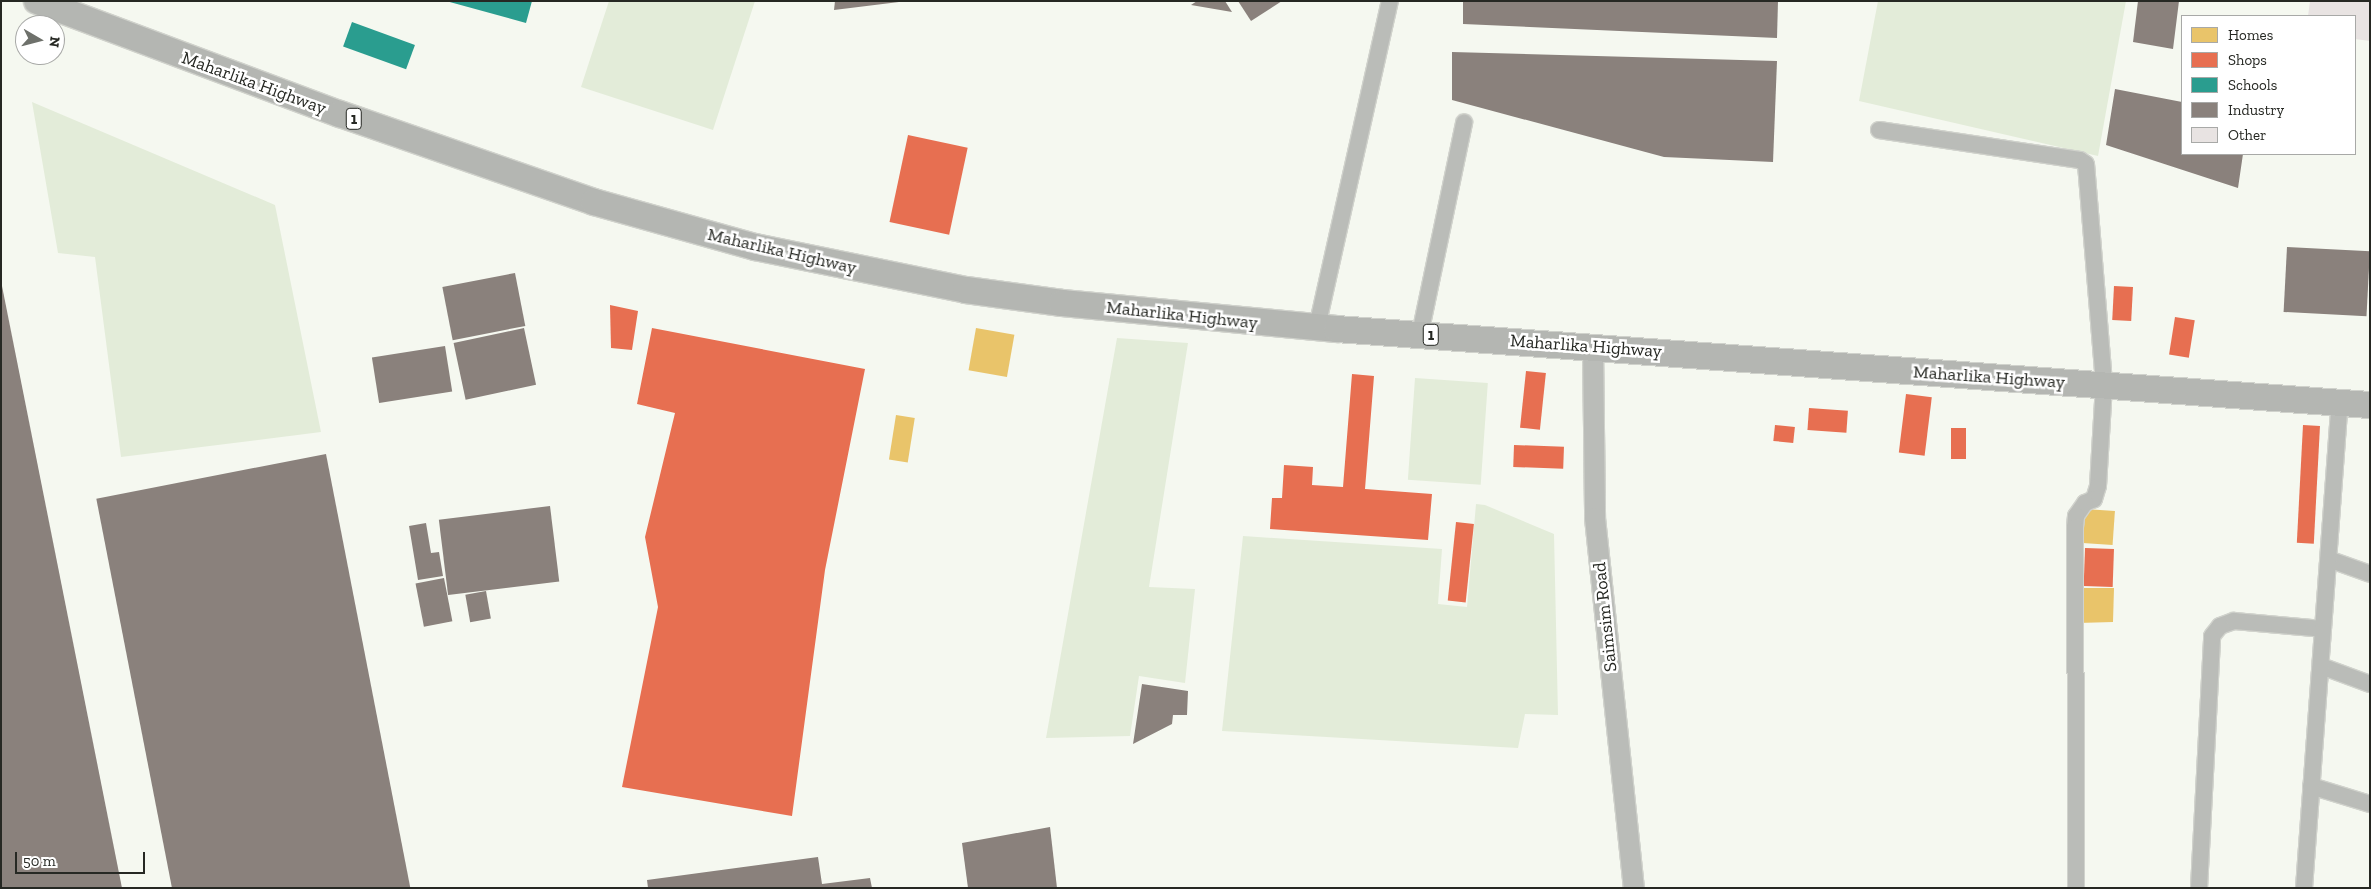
<!DOCTYPE html>
<html>
<head>
<meta charset="utf-8">
<style>
  body { margin:0 }
  #map { position:relative; width:2371px; height:889px; overflow:hidden; background:#f5f8f0; font-family:"Zilla Slab",serif }
  div>[style] { position:absolute }
  [style*='--x'] { left:calc(var(--x)*1px); top:calc(var(--y)*1px); width:calc(var(--w)*1px); rotate:calc(var(--a)*1deg) }
  .green>* { inset:0; background:#e3ecd9; transform-origin:0 0 }
  .homes>* { inset:0; background:#e9c46a; transform-origin:0 0 }
  .shops>* { inset:0; background:#e76f51; transform-origin:0 0 }
  .schools>* { inset:0; background:#2a9d8f; transform-origin:0 0 }
  .industry>* { inset:0; background:#8a817c; transform-origin:0 0 }
  .building>* { inset:0; background:#e8e3e2 }
  .roads { filter:drop-shadow(1px 0 #d0d2cc) drop-shadow(-1px 0 #d0d2cc) drop-shadow(0 1px #d0d2cc) drop-shadow(0 -1px #d0d2cc) }
  .minor>* { height:16px; margin:-8px; padding:0 8px; transform-origin:8px; border-radius:8px; background:#babcb8 }
  .tertiary>* { height:20px; margin:-10px; padding:0 10px; transform-origin:10px; border-radius:10px; background:#babcb8 }
  .trunk>* { height:26px; margin:-13px; padding:0 13px; transform-origin:13px; border-radius:13px; background:#b4b6b2 }
  span { translate:-50% -50%; white-space:nowrap; text-align:center; line-height:1.15; -webkit-text-stroke:5px #fff; paint-order:stroke }
  .shield-label span { padding:1px 4px; background:#fff; border:1px solid; border-radius:4px; -webkit-text-stroke-width:0 }
  .shield-label { font-size:16px; color:#262823; font-weight:700 }
  .street-label { font-size:18px; color:#262823 }
  .frame { position:absolute; inset:0; border:2px solid #262823; pointer-events:none }
  .legend { position:absolute; left:2181px; top:15px; width:175px; height:140px; box-sizing:border-box; background:#fff; border:1px solid #a8a9a7; margin:0; padding:6px 9px; list-style:none; font-size:15px; color:#262823 }
  .legend li { display:flex; align-items:center; gap:10px; height:25px }
  .legend b { width:25px; border:1px solid #a8a9a7 }
  .north { position:absolute; left:15px; top:15px; width:50px; height:50px; box-sizing:border-box; background:#fff; border:1px solid #a8a9a7; border-radius:50%; rotate:98deg; font-size:14px; font-weight:700; line-height:20px; text-align:center; color:#262823 }
  .north::after { content:''; display:block; margin:auto; width:18px; height:22px; background:#6e716b; clip-path:polygon(50% 0,100% 100%,50% 72%,0 100%) }
  .scale { position:absolute; left:15px; top:852px; width:130px; height:22px; box-sizing:border-box; border:2px solid #262823; border-top:0; padding-left:6px; font-size:15px; line-height:18px; white-space:nowrap; color:#262823; -webkit-text-stroke:4px #fff; paint-order:stroke }
</style>
</head>
<body>
<div id="map">
  <div class="green">
    <i style="clip-path:polygon(609px 1px,755px 1px,713px 130px,581px 87px)"></i>
    <i style="clip-path:polygon(1878px 1px,2126px 1px,2098px 156px,1859px 101px)"></i>
    <i style="clip-path:polygon(32px 102px,275px 205px,321px 432px,121px 457px,95px 257px,58px 253px)"></i>
    <i style="clip-path:polygon(1117px 338px,1188px 343px,1149px 587px,1195px 589px,1185px 683px,1139px 676px,1130px 736px,1046px 738px)"></i>
    <i style="left:1415px;top:378px;width:73px;height:102px;rotate:4deg"></i>
    <i style="clip-path:polygon(1476px 504px,1485px 505px,1554px 534px,1558px 715px,1525px 714px,1518px 748px,1222px 731px,1243px 536px,1442px 549px,1438px 604px,1467px 607px)"></i>
  </div>
  <div class="homes">
    <i style="left:976px;top:328px;width:39px;height:43px;rotate:10deg"></i>
    <i style="left:896px;top:415px;width:19px;height:45px;rotate:9deg"></i>
    <i style="left:2085px;top:509px;width:30px;height:34px;rotate:4deg"></i>
    <i style="clip-path:polygon(2083px 588px,2114px 588px,2113px 622px,2078px 623px)"></i>
  </div>
  <div class="shops">
    <i style="left:908px;top:135px;width:61px;height:89px;rotate:12deg"></i>
    <i style="left:2114px;top:286px;width:19px;height:34px;rotate:3deg"></i>
    <i style="clip-path:polygon(610px 305px,638px 311px,632px 350px,611px 348px)"></i>
    <i style="left:2175px;top:317px;width:20px;height:38px;rotate:9deg"></i>
    <i style="clip-path:polygon(652px 328px,865px 369px,825px 570px,792px 816px,622px 787px,658px 607px,645px 537px,675px 413px,637px 404px)"></i>
    <i style="left:1526px;top:371px;width:20px;height:57px;rotate:6deg"></i>
    <i style="clip-path:polygon(1352px 374px,1374px 376px,1365px 489px,1432px 494px,1428px 540px,1270px 529px,1272px 498px,1282px 498px,1284px 465px,1313px 467px,1312px 485px,1343px 487px)"></i>
    <i style="left:1906px;top:394px;width:26px;height:59px;rotate:7deg"></i>
    <i style="left:1809px;top:408px;width:39px;height:22px;rotate:4deg"></i>
    <i style="left:1775px;top:425px;width:20px;height:16px;rotate:6deg"></i>
    <i style="left:2303px;top:425px;width:17px;height:118px;rotate:3deg"></i>
    <i style="left:1951px;top:428px;width:15px;height:31px"></i>
    <i style="left:1514px;top:445px;width:50px;height:22px;rotate:2deg"></i>
    <i style="left:1456px;top:522px;width:18px;height:79px;rotate:6deg"></i>
    <i style="left:2085px;top:548px;width:29px;height:38px;rotate:2deg"></i>
  </div>
  <div class="schools">
    <i style="clip-path:polygon(446px 1px,532px 1px,526px 23px)"></i>
    <i style="left:352px;top:22px;width:67px;height:26px;rotate:20deg"></i>
  </div>
  <div class="industry">
    <i style="clip-path:polygon(835px 1px,899px 1px,899px 2px,834px 10px)"></i>
    <i style="clip-path:polygon(1197px 1px,1225px 1px,1232px 12px,1191px 5px)"></i>
    <i style="clip-path:polygon(1238px 1px,1282px 1px,1251px 21px)"></i>
    <i style="clip-path:polygon(1463px 1px,1778px 1px,1777px 38px,1463px 24px)"></i>
    <i style="clip-path:polygon(2138px 1px,2179px 1px,2173px 49px,2133px 42px)"></i>
    <i style="clip-path:polygon(1452px 52px,1777px 61px,1773px 162px,1664px 157px,1452px 100px)"></i>
    <i style="clip-path:polygon(2115px 89px,2182px 102px,2182px 154px,2243px 154px,2238px 188px,2106px 145px)"></i>
    <i style="left:2287px;top:247px;width:83px;height:65px;rotate:3deg"></i>
    <i style="left:515px;top:273px;width:54px;height:74px;rotate:79deg"></i>
    <i style="clip-path:polygon(1px 286px,2px 286px,122px 888px,1px 888px)"></i>
    <i style="left:524px;top:328px;width:58px;height:72px;rotate:78deg"></i>
    <i style="left:445px;top:346px;width:46px;height:74px;rotate:81deg"></i>
    <i style="left:326px;top:454px;width:442px;height:234px;rotate:79deg"></i>
    <i style="left:550px;top:506px;width:76px;height:112px;rotate:83deg"></i>
    <i style="clip-path:polygon(426px 523px,431px 553px,439px 552px,443px 576px,418px 580px,409px 526px)"></i>
    <i style="left:444px;top:578px;width:44px;height:29px;rotate:79deg"></i>
    <i style="left:486px;top:591px;width:28px;height:21px;rotate:80deg"></i>
    <i style="clip-path:polygon(1142px 684px,1188px 691px,1187px 715px,1173px 715px,1172px 724px,1133px 744px)"></i>
    <i style="clip-path:polygon(1050px 827px,1057px 888px,968px 888px,962px 843px)"></i>
    <i style="clip-path:polygon(818px 857px,822px 884px,870px 878px,872px 888px,648px 888px,647px 880px)"></i>
  </div>
  <div class="building">
    <i style="clip-path:polygon(2310px 1px,2370px 1px,2370px 41px,2355px 39px,2355px 16px,2308px 16px)"></i>
  </div>
  <div class="roads">
    <div class="minor">
      <i style="--x:1879;--y:130;--w:203;--a:8.5"></i>
      <i style="--x:2080;--y:160;--w:7;--a:34"></i>
      <i style="--x:2086;--y:164;--w:222;--a:85.3"></i>
      <i style="--x:2104;--y:385;--w:101;--a:93.4"></i>
      <i style="--x:2098;--y:486;--w:14;--a:107"></i>
      <i style="--x:2094;--y:499;--w:10;--a:156"></i>
      <i style="--x:2085;--y:503;--w:16;--a:125"></i>
      <i style="--x:2076;--y:516;--w:11;--a:95"></i>
      <i style="--x:2075;--y:527;--w:361;--a:89.8"></i>
      <i style="--x:1317;--y:327;--w:334;--a:-77.4"></i>
      <i style="--x:1420;--y:334;--w:216;--a:-78.2"></i>
      <i style="--x:2331;--y:560;--w:41;--a:19.7"></i>
      <i style="--x:2321;--y:666;--w:52;--a:20.2"></i>
      <i style="--x:2311;--y:786;--w:62;--a:17"></i>
      <i style="--x:2199;--y:888;--w:252;--a:-87"></i>
      <i style="--x:2212;--y:636;--w:13;--a:-51"></i>
      <i style="--x:2220;--y:626;--w:15;--a:-20"></i>
      <i style="--x:2234;--y:621;--w:89;--a:5.1"></i>
      <i style="--x:2304;--y:888;--w:486;--a:-85.8"></i>
    </div>
    <div class="tertiary">
      <i style="--x:1593;--y:346;--w:172;--a:89.3"></i>
      <i style="--x:1595;--y:518;--w:372;--a:84"></i>
    </div>
    <div class="trunk">
      <i style="--x:37;--y:1;--w:323;--a:20.5"></i>
      <i style="--x:340;--y:114;--w:269;--a:19.1"></i>
      <i style="--x:594;--y:202;--w:167;--a:15.6"></i>
      <i style="--x:755;--y:247;--w:215;--a:11.5"></i>
      <i style="--x:966;--y:290;--w:97;--a:7.7"></i>
      <i style="--x:1062;--y:303;--w:276;--a:5.4"></i>
      <i style="--x:1337;--y:329;--w:1036;--a:4.21"></i>
    </div>
  </div>
  <div class="shield-label">
    <span style="left:354px;top:119px">1</span>
    <span style="left:1431px;top:335px">1</span>
  </div>
  <div class="street-label">
    <span style="left:254px;top:83px;rotate:20deg">Maharlika Highway</span>
    <span style="left:782px;top:251px;rotate:13deg">Maharlika Highway</span>
    <span style="left:1182px;top:315px;rotate:6deg">Maharlika Highway</span>
    <span style="left:1586px;top:346px;rotate:4deg">Maharlika Highway</span>
    <span style="left:1989px;top:377px;rotate:4deg">Maharlika Highway</span>
    <span style="left:1605px;top:617px;rotate:-96deg">Saimsim Road</span>
  </div>
  <div class="frame"></div>
  <ul class="legend">
  <li><b style="height:14px;background:#e9c46a"></b>Homes</li>
  <li><b style="height:14px;background:#e76f51"></b>Shops</li>
  <li><b style="height:14px;background:#2a9d8f"></b>Schools</li>
  <li><b style="height:14px;background:#8a817c"></b>Industry</li>
  <li><b style="height:14px;background:#e8e3e2"></b>Other</li>
  </ul>
  <div class="north">N</div>
  <div class="scale">50 m</div>
</div>
</body>
</html>
